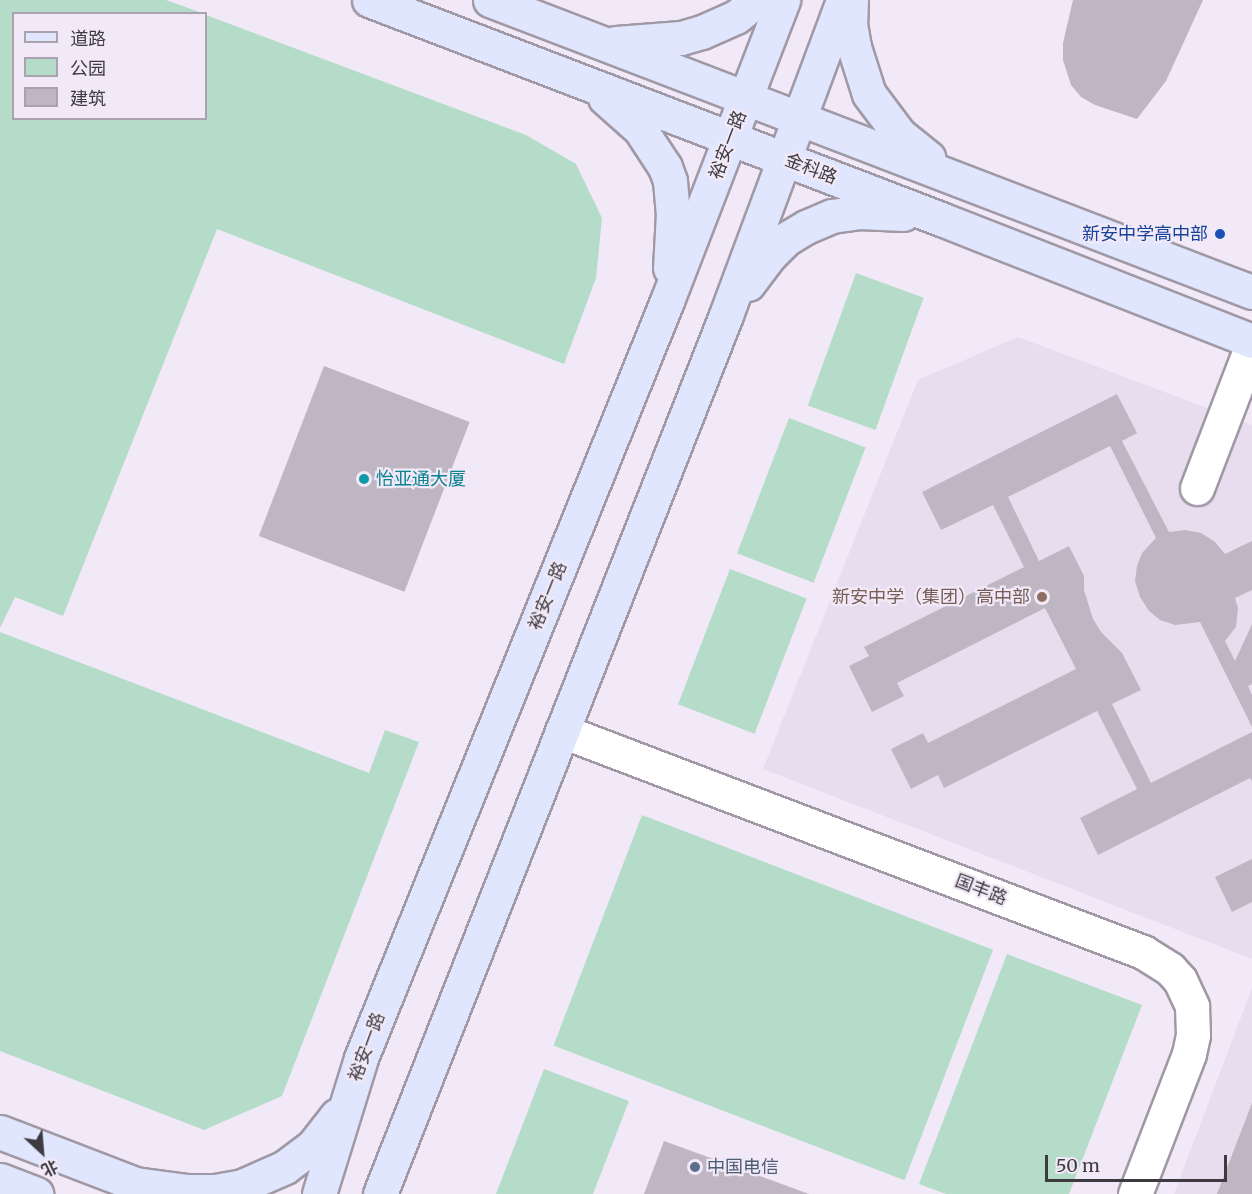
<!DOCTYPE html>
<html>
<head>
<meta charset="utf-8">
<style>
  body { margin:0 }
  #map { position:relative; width:1252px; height:1194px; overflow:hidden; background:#f1e9f7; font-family:Merriweather,"Noto Sans SC",serif }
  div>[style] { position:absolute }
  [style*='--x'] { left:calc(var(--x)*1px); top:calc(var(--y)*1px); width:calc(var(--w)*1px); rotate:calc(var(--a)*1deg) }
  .built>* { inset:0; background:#e8dcef }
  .green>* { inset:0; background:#b5dcc9; transform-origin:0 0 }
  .building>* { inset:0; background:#bfb6c3; transform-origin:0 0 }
  .roads { filter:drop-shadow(2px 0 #a099a5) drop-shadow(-2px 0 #a099a5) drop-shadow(0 2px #a099a5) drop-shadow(0 -2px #a099a5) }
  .minor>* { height:33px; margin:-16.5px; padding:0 16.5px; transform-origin:16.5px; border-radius:16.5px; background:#fff }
  .major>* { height:33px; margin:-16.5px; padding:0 16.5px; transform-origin:16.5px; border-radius:16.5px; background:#e0e6fd }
  .dots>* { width:16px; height:16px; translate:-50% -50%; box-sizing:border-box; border:3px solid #f1e9f7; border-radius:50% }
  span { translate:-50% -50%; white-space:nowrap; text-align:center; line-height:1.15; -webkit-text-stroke:4.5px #f1e9f7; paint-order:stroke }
  .street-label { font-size:18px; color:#3e3b40 }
  .transit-label { font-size:18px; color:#164399 }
  .right { translate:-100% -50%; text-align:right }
  .culture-label { font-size:18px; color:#0d838f }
  .left { translate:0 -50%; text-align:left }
  .education-label { font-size:18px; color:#785e54 }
  .service-label { font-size:18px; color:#4e5e75 }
  .legend { position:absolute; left:12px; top:12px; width:195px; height:108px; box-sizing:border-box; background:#f1e9f7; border:2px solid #a9a3ae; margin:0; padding:8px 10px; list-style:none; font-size:18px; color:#3e3b40 }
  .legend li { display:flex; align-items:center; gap:12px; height:30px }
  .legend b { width:30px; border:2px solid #a9a3ae }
  .north { position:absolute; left:12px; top:1122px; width:60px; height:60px; -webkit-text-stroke:4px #f1e9f7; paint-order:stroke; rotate:154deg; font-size:16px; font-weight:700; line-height:24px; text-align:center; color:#3e3b40 }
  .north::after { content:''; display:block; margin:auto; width:21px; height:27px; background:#3e3b40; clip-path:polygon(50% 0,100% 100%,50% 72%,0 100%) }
  .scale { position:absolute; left:1045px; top:1155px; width:182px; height:27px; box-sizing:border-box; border:3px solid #3e3b40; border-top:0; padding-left:8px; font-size:18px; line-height:21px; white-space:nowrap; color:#3e3b40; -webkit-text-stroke:4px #f1e9f7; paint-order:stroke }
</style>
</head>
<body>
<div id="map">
  <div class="built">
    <i style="clip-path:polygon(1018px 337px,1252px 425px,1252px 959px,763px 769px,918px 380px)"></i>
    <i style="clip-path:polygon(1252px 988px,1252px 1194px,1174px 1194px)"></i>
  </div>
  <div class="green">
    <i style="clip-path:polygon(0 0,166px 0,202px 13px,14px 14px,14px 118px,206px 118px,206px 15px,526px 135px,576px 164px,602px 218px,596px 278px,564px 364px,217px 229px,63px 616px,15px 597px,0 628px)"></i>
    <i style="left:856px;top:273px;width:72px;height:141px;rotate:20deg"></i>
    <i style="left:789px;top:418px;width:82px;height:145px;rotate:21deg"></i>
    <i style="left:730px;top:569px;width:82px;height:145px;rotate:21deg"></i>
    <i style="clip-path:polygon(0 632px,369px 773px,385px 730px,419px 742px,282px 1096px,204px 1130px,0 1051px)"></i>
    <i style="left:642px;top:815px;width:376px;height:247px;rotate:21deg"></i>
    <i style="clip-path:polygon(1007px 954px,1142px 1005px,1069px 1194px,946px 1194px,919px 1184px)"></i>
    <i style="clip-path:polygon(544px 1069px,629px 1101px,593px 1194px,496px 1194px)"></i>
  </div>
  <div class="building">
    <i style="clip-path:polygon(1073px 0,1203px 0,1166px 81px,1137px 119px,1095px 105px,1081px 97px,1071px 85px,1063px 60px,1063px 43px)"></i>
    <i style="left:324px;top:366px;width:156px;height:182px;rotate:21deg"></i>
    <i style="clip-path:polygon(1117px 394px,1137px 433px,1122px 441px,1169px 532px,1185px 530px,1201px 533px,1215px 542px,1225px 554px,1252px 541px,1252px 590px,1235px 598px,1238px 608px,1236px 627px,1225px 641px,1235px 661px,1252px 624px,1252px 684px,1248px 686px,1252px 695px,1252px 727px,1200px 622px,1175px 625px,1160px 620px,1149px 611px,1140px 597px,1135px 581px,1137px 566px,1142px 553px,1156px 538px,1110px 446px,1008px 497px,1039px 561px,1069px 546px,1084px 576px,1084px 590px,1093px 619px,1101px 632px,1122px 653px,1141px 690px,1112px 704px,1151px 783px,1252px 732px,1252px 781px,1250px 778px,1098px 855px,1080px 818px,1137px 789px,1097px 711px,944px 788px,938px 775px,911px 789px,891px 749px,923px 733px,928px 743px,1076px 669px,1045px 608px,897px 683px,904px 696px,872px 712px,849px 666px,869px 656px,864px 647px,1024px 567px,993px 505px,941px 530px,922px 492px)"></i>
    <i style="clip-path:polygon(1252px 859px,1252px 902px,1232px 912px,1215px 877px)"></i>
    <i style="clip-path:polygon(1252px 1103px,1252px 1194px,1217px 1194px)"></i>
    <i style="clip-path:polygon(664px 1141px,809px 1194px,644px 1194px)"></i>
  </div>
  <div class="roads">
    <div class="minor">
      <i style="--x:1197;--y:488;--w:153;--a:-69"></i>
      <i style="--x:562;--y:731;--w:622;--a:20.83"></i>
      <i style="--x:1143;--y:952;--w:32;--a:32"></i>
      <i style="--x:1170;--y:969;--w:15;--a:48"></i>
      <i style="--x:1180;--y:980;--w:29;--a:65"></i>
      <i style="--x:1192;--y:1006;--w:29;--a:88"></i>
      <i style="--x:1193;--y:1035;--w:19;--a:102"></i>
      <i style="--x:1189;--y:1054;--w:150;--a:111.1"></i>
    </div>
    <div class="major">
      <i style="--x:369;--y:0;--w:612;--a:20.95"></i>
      <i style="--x:941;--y:219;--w:334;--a:21.4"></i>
      <i style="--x:490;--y:0;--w:816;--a:20.97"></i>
      <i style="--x:851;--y:0;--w:24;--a:92"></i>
      <i style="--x:850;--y:24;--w:23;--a:80"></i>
      <i style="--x:854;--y:47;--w:49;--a:72.3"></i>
      <i style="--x:869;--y:94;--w:50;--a:53.1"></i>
      <i style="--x:899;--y:134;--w:38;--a:39"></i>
      <i style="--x:616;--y:43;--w:65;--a:-4.4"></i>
      <i style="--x:681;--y:38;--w:22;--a:-16"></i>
      <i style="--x:702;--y:32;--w:37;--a:-24"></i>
      <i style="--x:736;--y:17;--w:27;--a:-39"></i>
      <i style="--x:605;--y:98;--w:47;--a:41.5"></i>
      <i style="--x:640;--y:129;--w:45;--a:56.7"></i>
      <i style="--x:665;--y:167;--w:15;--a:70"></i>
      <i style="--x:670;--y:181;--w:32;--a:85"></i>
      <i style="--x:673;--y:213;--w:55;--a:93.1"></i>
      <i style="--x:748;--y:284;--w:35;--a:-53"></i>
      <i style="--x:769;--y:256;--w:24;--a:-45"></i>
      <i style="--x:786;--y:239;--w:23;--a:-31"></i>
      <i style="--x:806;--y:227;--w:28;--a:-23"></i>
      <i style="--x:832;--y:216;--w:27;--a:-8"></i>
      <i style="--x:859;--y:212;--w:44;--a:2.6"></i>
      <i style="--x:0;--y:1132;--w:167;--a:21"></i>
      <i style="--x:0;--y:1180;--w:39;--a:21"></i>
      <i style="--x:135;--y:1184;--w:51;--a:7.8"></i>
      <i style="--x:186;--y:1191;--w:29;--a:0"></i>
      <i style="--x:215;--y:1191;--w:27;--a:-10"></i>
      <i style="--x:242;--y:1186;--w:47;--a:-23.8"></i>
      <i style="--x:285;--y:1167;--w:35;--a:-37"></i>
      <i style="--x:313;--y:1146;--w:39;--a:-52"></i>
      <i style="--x:319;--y:1194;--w:142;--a:-72.8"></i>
      <i style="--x:361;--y:1058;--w:817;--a:-67.99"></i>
      <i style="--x:667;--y:301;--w:323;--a:-68.9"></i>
      <i style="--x:380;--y:1194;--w:945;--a:-68.51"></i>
      <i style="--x:726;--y:315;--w:336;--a:-69.6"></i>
    </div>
  </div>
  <div class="dots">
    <i style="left:1220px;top:234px;background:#1a4fb4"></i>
    <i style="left:364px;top:479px;background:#0f9aa8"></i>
    <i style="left:1042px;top:597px;background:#8d6e63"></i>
    <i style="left:695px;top:1167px;background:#5c6f8a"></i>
  </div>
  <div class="street-label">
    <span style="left:728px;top:145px;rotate:-69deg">裕安一路</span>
    <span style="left:811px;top:169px;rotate:21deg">金科路</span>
    <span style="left:548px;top:596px;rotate:-68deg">裕安一路</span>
    <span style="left:981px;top:890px;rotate:21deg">国丰路</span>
    <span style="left:367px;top:1047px;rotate:-70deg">裕安一路</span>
  </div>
  <div class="transit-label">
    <span class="right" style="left:1208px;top:234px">新安中学高中部</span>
  </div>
  <div class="culture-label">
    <span class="left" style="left:376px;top:479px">怡亚通大厦</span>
  </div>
  <div class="education-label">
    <span class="right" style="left:1030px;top:597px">新安中学（集团）高中部</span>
  </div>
  <div class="service-label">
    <span class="left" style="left:707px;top:1167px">中国电信</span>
  </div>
  <ul class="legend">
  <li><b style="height:8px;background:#e0e6fd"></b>道路</li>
  <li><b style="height:16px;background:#b5dcc9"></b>公园</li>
  <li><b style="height:16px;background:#bfb6c3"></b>建筑</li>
  </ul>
  <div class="north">北</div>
  <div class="scale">50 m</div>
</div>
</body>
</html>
